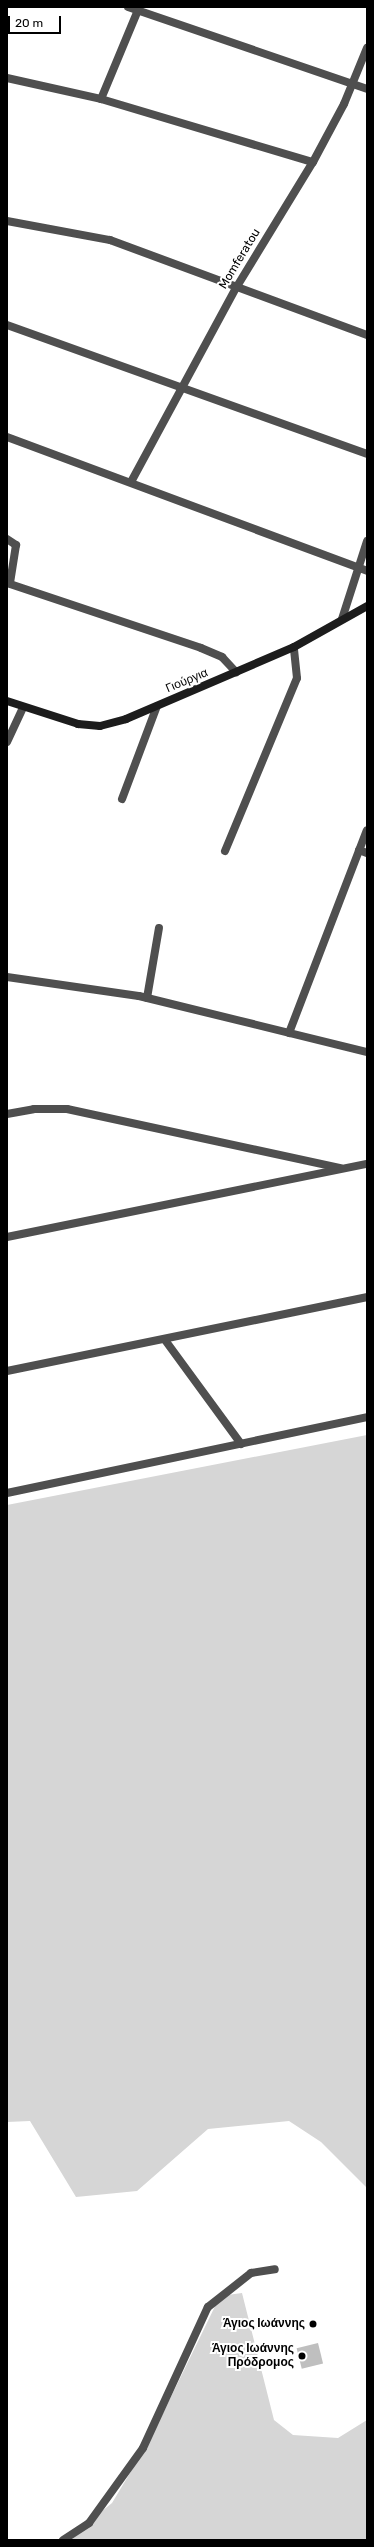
<!DOCTYPE html>
<html>
<head>
<meta charset="utf-8">
<style>
  body { margin:0 }
  #map { position:relative; width:374px; height:2547px; overflow:hidden; background:#fff; font-family:Rubik,sans-serif }
  div>[style] { position:absolute }
  [style*='--x'] { left:calc(var(--x)*1px); top:calc(var(--y)*1px); width:calc(var(--w)*1px); rotate:calc(var(--a)*1deg) }
  .green>* { inset:0; background:#d6d6d6 }
  .building>* { inset:0; background:#bfbfbf; transform-origin:0 0 }
  .street>* { height:8px; margin:-4px; padding:0 4px; transform-origin:4px; border-radius:4px; background:#4f4f4f }
  .secondary>* { height:8px; margin:-4px; padding:0 4px; transform-origin:4px; border-radius:4px; background:#1c1c1c }
  .dots>* { width:11px; height:11px; translate:-50% -50%; box-sizing:border-box; border:2px solid #fff; border-radius:50% }
  span { translate:-50% -50%; white-space:nowrap; text-align:center; line-height:1.15; -webkit-text-stroke:4px #fff; paint-order:stroke }
  .street-label { font-size:12px; color:#000 }
  .poi-label { font-size:12px; color:#000; font-weight:700 }
  .right { translate:-100% -50%; text-align:right }
  .frame { position:absolute; inset:0; border:8px solid #000; pointer-events:none }
  .scale { position:absolute; left:8px; top:16px; width:53px; height:18px; box-sizing:border-box; border:2px solid #000; border-top:0; padding-left:5px; font-size:12px; line-height:14px; white-space:nowrap; color:#000; -webkit-text-stroke:3px #fff; paint-order:stroke }
</style>
</head>
<body>
<div id="map">
  <div class="green">
    <i style="clip-path:polygon(367px 1435px,367px 2188px,321px 2142px,289px 2121px,208px 2129px,137px 2191px,76px 2197px,30px 2121px,7px 2122px,7px 1505px)"></i>
    <i style="clip-path:polygon(242px 2293px,274px 2420px,293px 2435px,338px 2438px,367px 2420px,367px 2540px,66px 2540px,112px 2503px,151px 2438px,220px 2296px)"></i>
  </div>
  <div class="building">
    <i style="left:318px;top:2343px;width:21px;height:22px;rotate:76deg"></i>
  </div>
  <div class="street">
    <i style="--x:128;--y:7;--w:253;--a:18.9"></i>
    <i style="--x:7;--y:78;--w:96;--a:12.6"></i>
    <i style="--x:101;--y:99;--w:221;--a:16.6"></i>
    <i style="--x:101;--y:99;--w:96;--a:-67.4"></i>
    <i style="--x:7;--y:221;--w:105;--a:10.5"></i>
    <i style="--x:110;--y:240;--w:274;--a:20.3"></i>
    <i style="--x:7;--y:325;--w:382;--a:19.7"></i>
    <i style="--x:7;--y:437;--w:384;--a:20.4"></i>
    <i style="--x:131;--y:482;--w:221;--a:-61.6"></i>
    <i style="--x:236;--y:288;--w:148;--a:-58.6"></i>
    <i style="--x:313;--y:162;--w:66;--a:-61.9"></i>
    <i style="--x:344;--y:104;--w:61;--a:-67.7"></i>
    <i style="--x:7;--y:539;--w:11;--a:34"></i>
    <i style="--x:16;--y:545;--w:39;--a:99"></i>
    <i style="--x:10;--y:584;--w:201;--a:18.5"></i>
    <i style="--x:201;--y:648;--w:23;--a:23"></i>
    <i style="--x:222;--y:657;--w:21;--a:47"></i>
    <i style="--x:342;--y:619;--w:82;--a:-72.2"></i>
    <i style="--x:7;--y:742;--w:38;--a:-65"></i>
    <i style="--x:122;--y:799;--w:99;--a:-69.4"></i>
    <i style="--x:359;--y:850;--w:9;--a:21"></i>
    <i style="--x:225;--y:851;--w:187;--a:-67.4"></i>
    <i style="--x:297;--y:678;--w:31;--a:-96"></i>
    <i style="--x:7;--y:977;--w:133;--a:8.2"></i>
    <i style="--x:139;--y:996;--w:235;--a:13.8"></i>
    <i style="--x:147;--y:998;--w:71;--a:-80.3"></i>
    <i style="--x:289;--y:1033;--w:217;--a:-69"></i>
    <i style="--x:7;--y:1114;--w:27;--a:-10"></i>
    <i style="--x:34;--y:1109;--w:33;--a:0"></i>
    <i style="--x:67;--y:1109;--w:280;--a:12.2"></i>
    <i style="--x:7;--y:1237;--w:367;--a:-11.5"></i>
    <i style="--x:165;--y:1340;--w:129;--a:53.8"></i>
    <i style="--x:7;--y:1371;--w:368;--a:-11.6"></i>
    <i style="--x:7;--y:1493;--w:368;--a:-11.9"></i>
    <i style="--x:63;--y:2540;--w:31;--a:-33"></i>
    <i style="--x:89;--y:2523;--w:92;--a:-54.2"></i>
    <i style="--x:143;--y:2448;--w:155;--a:-65.3"></i>
    <i style="--x:208;--y:2307;--w:55;--a:-38.3"></i>
    <i style="--x:251;--y:2273;--w:24;--a:-9"></i>
  </div>
  <div class="secondary">
    <i style="--x:7;--y:701;--w:75;--a:17.9"></i>
    <i style="--x:78;--y:724;--w:22;--a:5"></i>
    <i style="--x:100;--y:726;--w:27;--a:-15"></i>
    <i style="--x:126;--y:719;--w:183;--a:-23.2"></i>
    <i style="--x:294;--y:647;--w:84;--a:-29.3"></i>
  </div>
  <div class="dots">
    <i style="left:313px;top:2324px;background:#000"></i>
    <i style="left:302px;top:2356px;background:#000"></i>
  </div>
  <div class="street-label">
    <span style="left:240px;top:259px;rotate:-59deg">Momferatou</span>
    <span style="left:187px;top:681px;rotate:-23deg">Γιούργια</span>
  </div>
  <div class="poi-label">
    <span class="right" style="left:305px;top:2324px">Άγιος Ιωάννης</span>
    <span class="right" style="left:294px;top:2356px">Άγιος Ιωάννης<br>Πρόδρομος</span>
  </div>
  <div class="frame"></div>
  <div class="scale">20 m</div>
</div>
</body>
</html>
